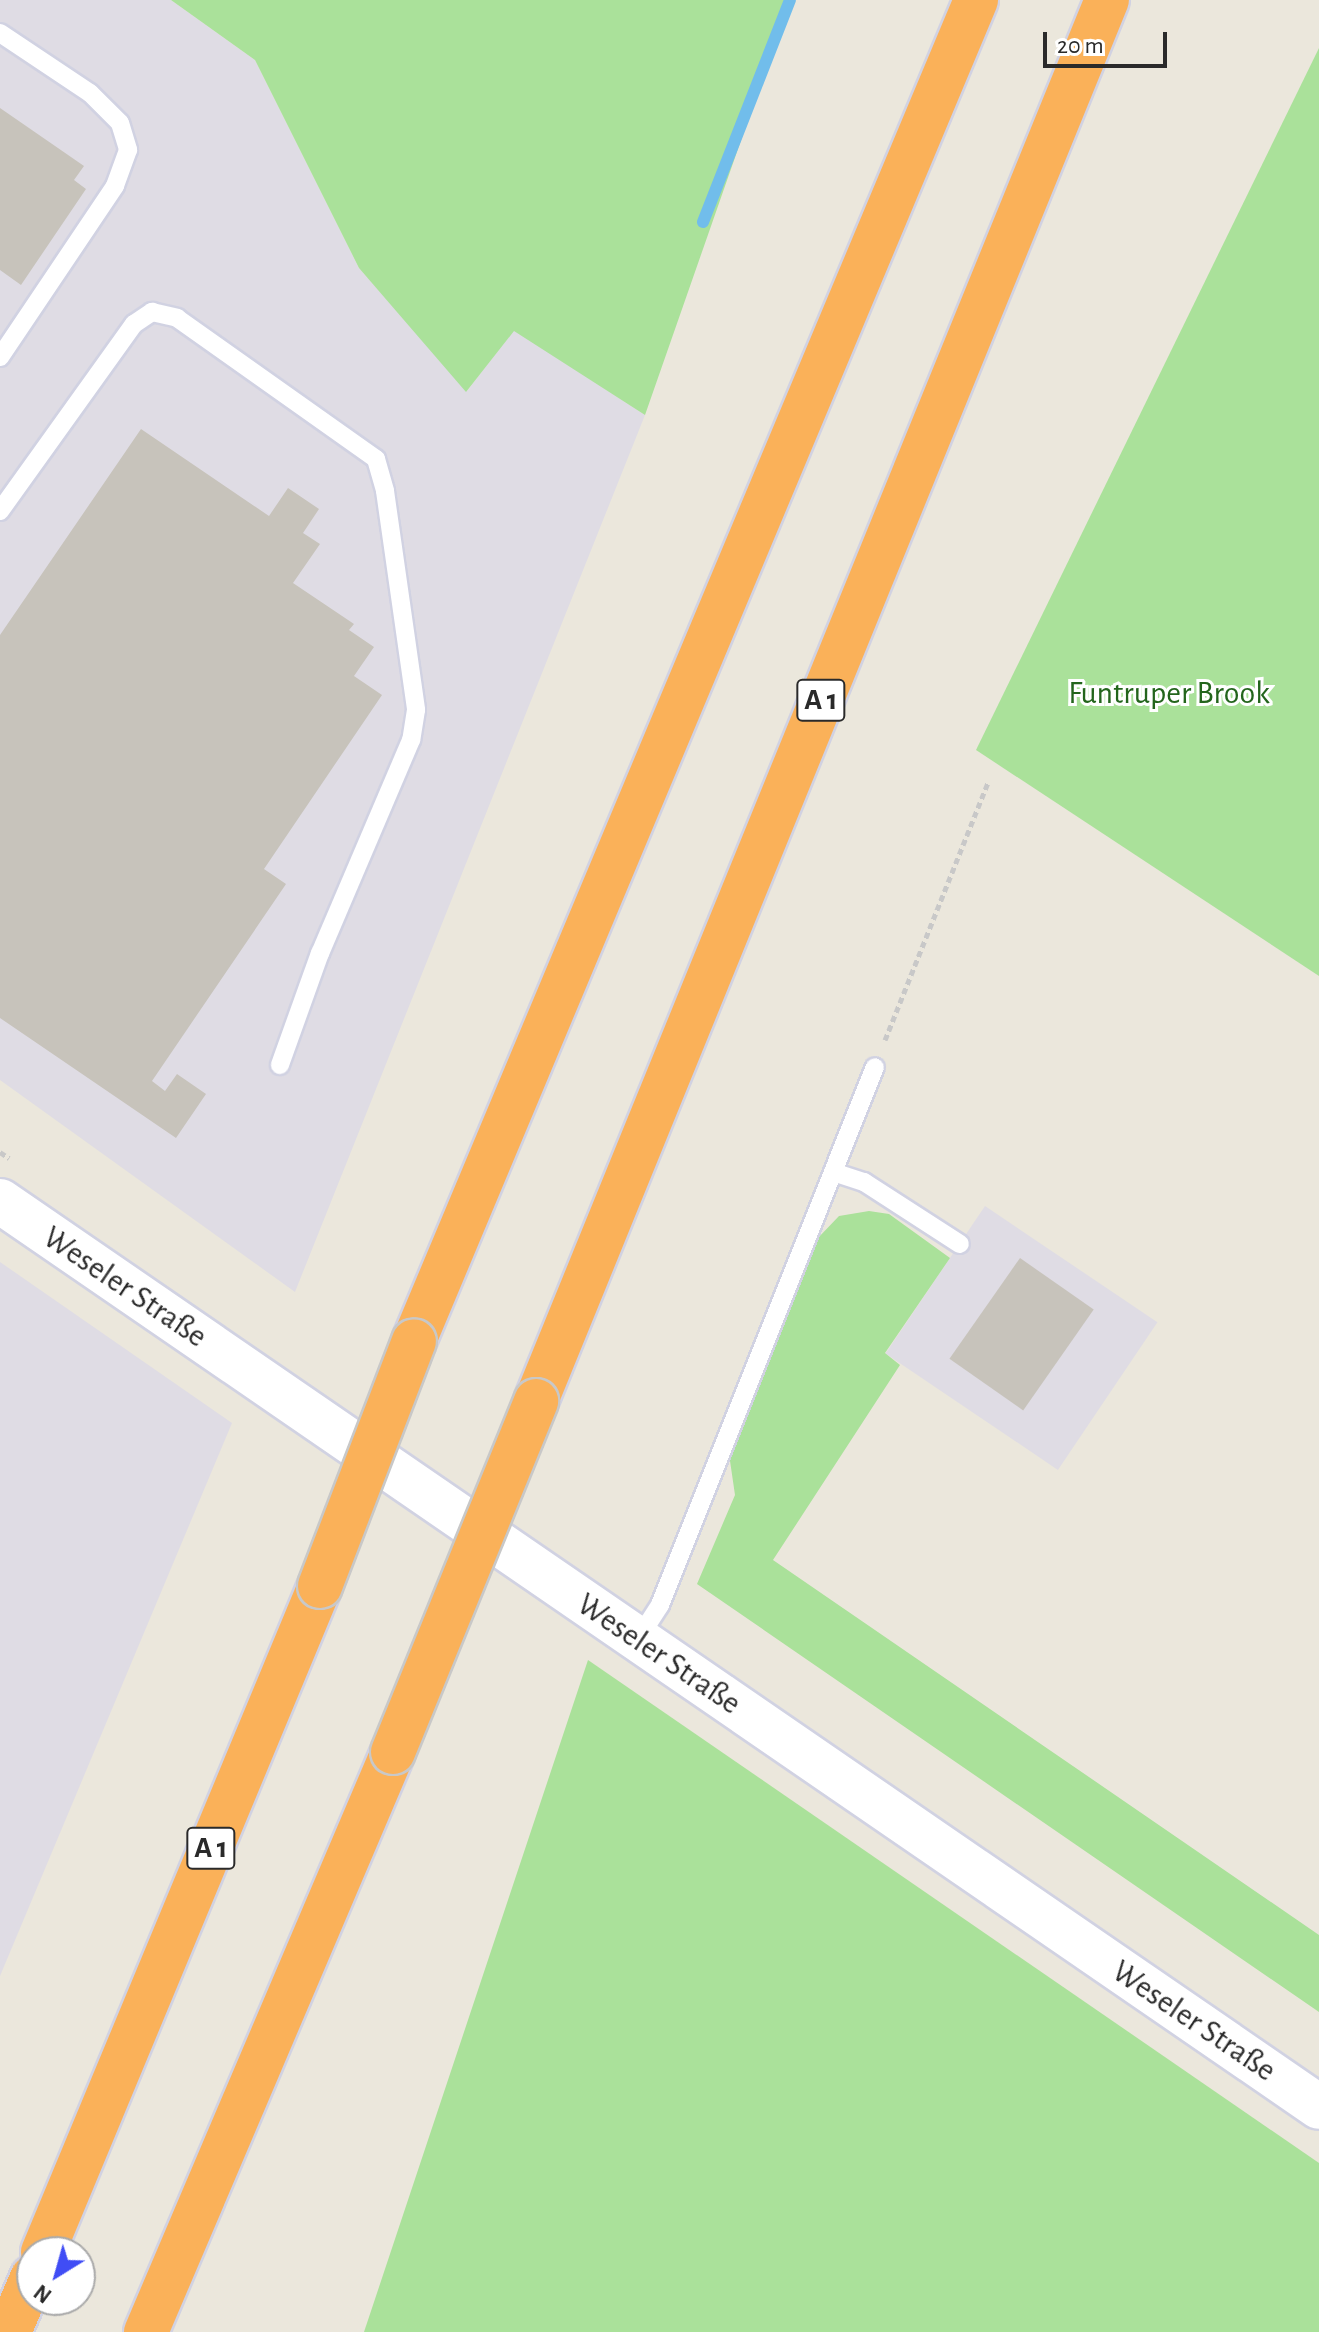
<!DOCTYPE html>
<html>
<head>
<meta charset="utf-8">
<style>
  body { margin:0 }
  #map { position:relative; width:1319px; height:2332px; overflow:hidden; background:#ebe7dc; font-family:"Alegreya Sans",sans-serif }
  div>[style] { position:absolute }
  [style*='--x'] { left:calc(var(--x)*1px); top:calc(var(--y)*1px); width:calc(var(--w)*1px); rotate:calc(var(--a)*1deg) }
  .industrial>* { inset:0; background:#dfdce4; transform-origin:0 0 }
  .green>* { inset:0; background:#aae19a }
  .stream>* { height:12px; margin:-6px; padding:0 6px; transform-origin:6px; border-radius:6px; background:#71bdeb }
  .building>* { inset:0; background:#c7c3bb; transform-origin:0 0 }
  .path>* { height:5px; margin-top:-2.5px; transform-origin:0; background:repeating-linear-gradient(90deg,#c8c8c8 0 6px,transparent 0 10px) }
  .roads { filter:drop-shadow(2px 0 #d1d2e2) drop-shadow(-2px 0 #d1d2e2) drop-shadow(0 2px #d1d2e2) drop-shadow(0 -2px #d1d2e2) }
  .service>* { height:18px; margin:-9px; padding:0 9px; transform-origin:9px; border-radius:9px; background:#fff }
  .secondary>* { height:44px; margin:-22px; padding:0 22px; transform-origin:22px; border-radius:22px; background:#fff }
  .motorway>* { height:44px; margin:-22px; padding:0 22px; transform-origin:22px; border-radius:22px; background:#fab159 }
  .bridges { filter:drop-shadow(2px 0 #c8c8c8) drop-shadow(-2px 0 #c8c8c8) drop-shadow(0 2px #c8c8c8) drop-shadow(0 -2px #c8c8c8) }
  .motorway-bridge>* { height:44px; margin:-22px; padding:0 22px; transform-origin:22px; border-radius:22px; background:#fab159 }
  span { translate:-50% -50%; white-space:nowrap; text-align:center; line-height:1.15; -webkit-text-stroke:6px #fff; paint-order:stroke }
  .shield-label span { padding:2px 6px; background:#fff; border:2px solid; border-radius:6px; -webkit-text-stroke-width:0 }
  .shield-label { font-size:30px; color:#2a2a2a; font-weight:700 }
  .park-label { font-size:32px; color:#23651c }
  .street-label { font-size:32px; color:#2a2a2a }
  .north { position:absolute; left:16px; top:2236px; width:80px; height:80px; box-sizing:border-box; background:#fff; border:2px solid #aaa; border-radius:50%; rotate:217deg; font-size:22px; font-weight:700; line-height:32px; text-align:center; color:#2a2a2a }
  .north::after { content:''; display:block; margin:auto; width:28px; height:36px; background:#404df5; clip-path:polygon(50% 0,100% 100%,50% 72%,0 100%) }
  .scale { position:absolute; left:1043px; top:32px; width:124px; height:36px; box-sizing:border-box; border:4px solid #2a2a2a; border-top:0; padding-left:10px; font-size:24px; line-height:28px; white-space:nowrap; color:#2a2a2a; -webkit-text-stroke:6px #fff; paint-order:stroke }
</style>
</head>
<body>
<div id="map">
  <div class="industrial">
    <i style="clip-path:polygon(0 0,171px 0,255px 60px,359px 268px,467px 391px,514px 330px,645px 415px,295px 1292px,0 1080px)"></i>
    <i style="left:985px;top:1206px;width:208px;height:178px;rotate:34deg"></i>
    <i style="clip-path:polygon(0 1262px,232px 1423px,0 1976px)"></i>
  </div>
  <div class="green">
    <i style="clip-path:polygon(171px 0,790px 0,645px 415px,514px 331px,466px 392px,359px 268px,255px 60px)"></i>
    <i style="clip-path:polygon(1319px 48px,1319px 976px,976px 750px)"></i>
    <i style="clip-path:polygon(869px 1211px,889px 1214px,950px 1258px,885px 1353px,900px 1365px,773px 1560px,1319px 1935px,1319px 2012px,697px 1584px,735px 1495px,729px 1454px,817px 1239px,839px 1216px)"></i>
    <i style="clip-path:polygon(588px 1660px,1319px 2163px,1319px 2332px,364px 2332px)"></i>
  </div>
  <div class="stream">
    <i style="--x:703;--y:222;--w:238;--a:-68.6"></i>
  </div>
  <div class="building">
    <i style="clip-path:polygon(0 108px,84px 166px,74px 180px,86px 189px,21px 285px,0 270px)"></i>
    <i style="clip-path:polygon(141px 429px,269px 516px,288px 488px,319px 509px,303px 533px,320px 544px,293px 583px,354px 624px,349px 630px,374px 647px,354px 676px,382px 695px,264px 869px,286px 884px,284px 887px,152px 1081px,165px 1091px,177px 1074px,206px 1094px,176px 1138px,0 1018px,0 635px)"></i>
    <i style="left:1020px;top:1258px;width:90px;height:123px;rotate:35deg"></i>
  </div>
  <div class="path">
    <i style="--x:885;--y:1040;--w:278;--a:-68.2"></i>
    <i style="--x:0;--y:1152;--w:11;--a:34"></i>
  </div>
  <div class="roads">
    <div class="service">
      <i style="--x:0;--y:33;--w:108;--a:33.7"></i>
      <i style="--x:90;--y:93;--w:42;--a:45"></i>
      <i style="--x:120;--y:123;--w:28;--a:73"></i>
      <i style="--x:128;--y:150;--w:38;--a:110"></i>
      <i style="--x:115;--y:186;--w:206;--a:123.9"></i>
      <i style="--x:0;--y:511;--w:230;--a:-54.4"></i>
      <i style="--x:134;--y:324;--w:22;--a:-34"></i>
      <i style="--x:152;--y:312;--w:26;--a:13"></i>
      <i style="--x:177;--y:318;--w:244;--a:35.3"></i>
      <i style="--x:376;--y:459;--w:33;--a:74"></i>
      <i style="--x:385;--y:491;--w:221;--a:81.9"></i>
      <i style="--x:416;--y:710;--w:30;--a:99"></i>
      <i style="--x:411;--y:740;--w:232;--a:113.1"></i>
      <i style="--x:320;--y:953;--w:119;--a:109.7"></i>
      <i style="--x:833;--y:1172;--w:33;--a:18"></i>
      <i style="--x:864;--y:1182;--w:114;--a:32.9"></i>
      <i style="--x:638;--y:1639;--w:40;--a:-57.1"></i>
      <i style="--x:660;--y:1605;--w:579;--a:-68.22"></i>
    </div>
    <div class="secondary">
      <i style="--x:0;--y:1201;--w:1600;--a:34.48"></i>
    </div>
    <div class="motorway">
      <i style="--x:414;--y:1341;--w:1454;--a:-67.26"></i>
      <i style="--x:536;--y:1401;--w:1513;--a:-67.83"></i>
      <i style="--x:43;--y:2252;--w:721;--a:-67.42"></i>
      <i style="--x:9;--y:2332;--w:59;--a:-66.9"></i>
      <i style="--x:146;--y:2332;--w:630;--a:-66.93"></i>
    </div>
  </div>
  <div class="bridges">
    <div class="motorway-bridge">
      <i style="--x:320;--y:1586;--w:262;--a:-69"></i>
      <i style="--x:393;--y:1752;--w:379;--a:-67.8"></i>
    </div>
  </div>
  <div class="shield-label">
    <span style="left:821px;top:700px">A 1</span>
    <span style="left:211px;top:1848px">A 1</span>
  </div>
  <div class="park-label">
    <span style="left:1169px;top:693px">Funtruper Brook</span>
  </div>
  <div class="street-label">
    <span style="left:125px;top:1287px;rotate:34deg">Weseler Straße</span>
    <span style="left:659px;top:1654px;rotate:34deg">Weseler Straße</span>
    <span style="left:1194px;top:2021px;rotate:34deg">Weseler Straße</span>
  </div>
  <div class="north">N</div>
  <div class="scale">20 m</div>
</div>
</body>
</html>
